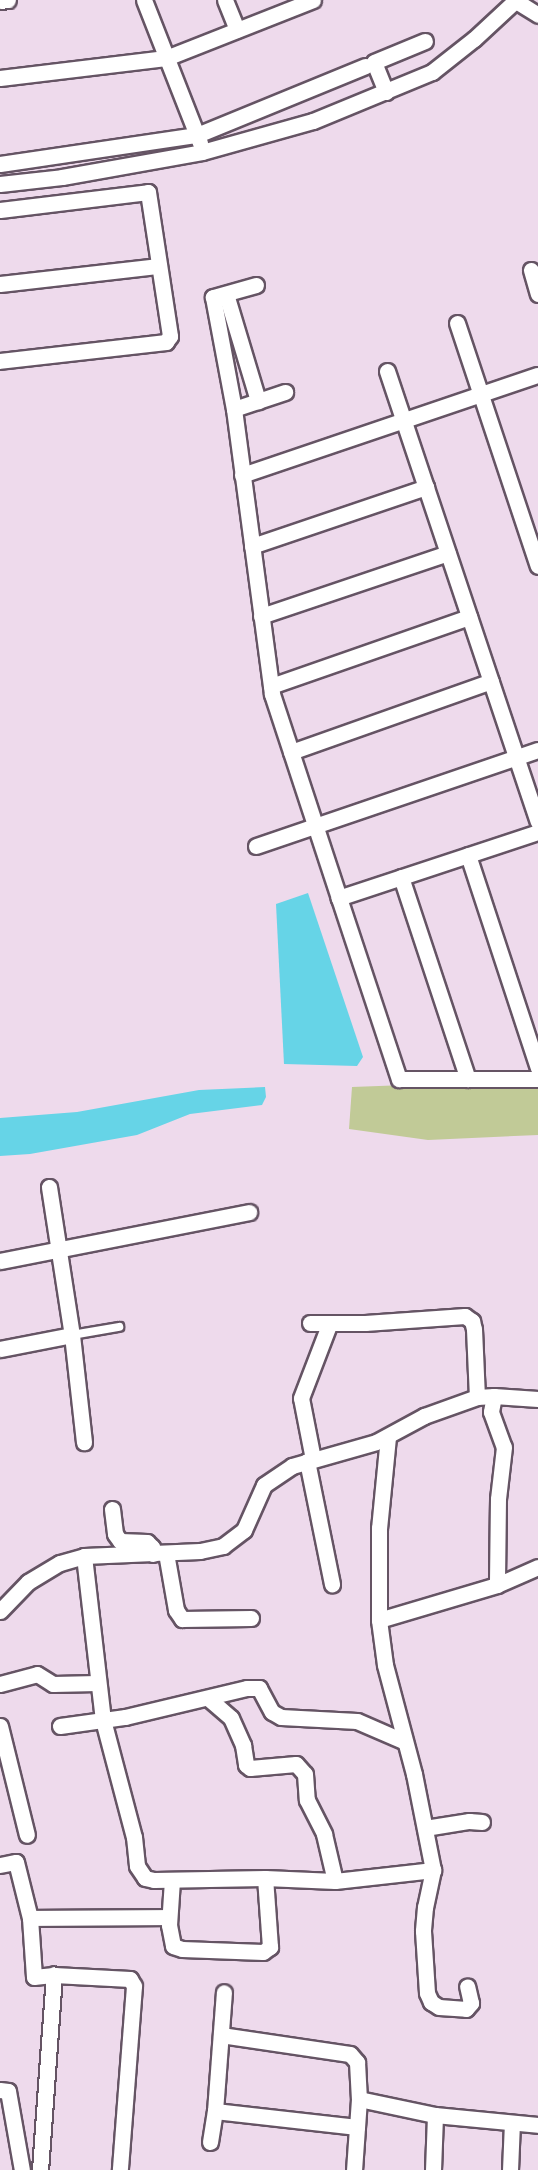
<!DOCTYPE html>
<html>
<head>
<meta charset="utf-8">
<style>
  body { margin:0 }
  #map { position:relative; width:538px; height:2170px; overflow:hidden; background:#eedaec; font-family:Commissioner,sans-serif }
  div>[style] { position:absolute }
  [style*='--x'] { left:calc(var(--x)*1px); top:calc(var(--y)*1px); width:calc(var(--w)*1px); rotate:calc(var(--a)*1deg) }
  .green>* { inset:0; background:#c1ca97 }
  .water>* { inset:0; background:#66d4e7 }
  .roads { filter:drop-shadow(2px 0 #655464) drop-shadow(-2px 0 #655464) drop-shadow(0 2px #655464) drop-shadow(0 -2px #655464) }
  .service>* { height:8px; margin:-4px; padding:0 4px; transform-origin:4px; border-radius:4px; background:#fff }
  .minor>* { height:15px; margin:-7.5px; padding:0 7.5px; transform-origin:7.5px; border-radius:7.5px; background:#fff }
  span { translate:-50% -50%; white-space:nowrap; text-align:center; line-height:1.15; -webkit-text-stroke:6px #fce7fa; paint-order:stroke }
</style>
</head>
<body>
<div id="map">
  <div class="green">
    <i style="clip-path:polygon(406px 1085px,538px 1087px,538px 1135px,428px 1140px,349px 1129px,352px 1087px)"></i>
  </div>
  <div class="water">
    <i style="clip-path:polygon(308px 893px,363px 1057px,357px 1066px,284px 1064px,276px 904px)"></i>
    <i style="clip-path:polygon(265px 1087px,266px 1097px,262px 1105px,190px 1114px,137px 1135px,30px 1154px,0 1156px,0 1118px,77px 1112px,199px 1090px)"></i>
  </div>
  <div class="roads">
    <div class="service">
      <i style="--x:72;--y:1335;--w:48;--a:-9.7"></i>
    </div>
    <div class="minor">
      <i style="--x:144;--y:0;--w:154;--a:68.6"></i>
      <i style="--x:225;--y:0;--w:32;--a:68"></i>
      <i style="--x:0;--y:1;--w:8;--a:-7"></i>
      <i style="--x:516;--y:1;--w:26;--a:32"></i>
      <i style="--x:0;--y:78;--w:167;--a:-6.9"></i>
      <i style="--x:166;--y:58;--w:158;--a:-21.5"></i>
      <i style="--x:386;--y:92;--w:32;--a:-112"></i>
      <i style="--x:374;--y:62;--w:55;--a:-22.4"></i>
      <i style="--x:0;--y:164;--w:199;--a:-8.4"></i>
      <i style="--x:197;--y:135;--w:182;--a:-22.3"></i>
      <i style="--x:0;--y:184;--w:62;--a:-6.4"></i>
      <i style="--x:62;--y:177;--w:142;--a:-10.1"></i>
      <i style="--x:202;--y:152;--w:115;--a:-15.6"></i>
      <i style="--x:313;--y:121;--w:129;--a:-22.4"></i>
      <i style="--x:432;--y:72;--w:53;--a:-38.2"></i>
      <i style="--x:474;--y:39;--w:57;--a:-42.9"></i>
      <i style="--x:0;--y:210;--w:149;--a:-6.9"></i>
      <i style="--x:148;--y:192;--w:146;--a:81.3"></i>
      <i style="--x:170;--y:336;--w:7;--a:124"></i>
      <i style="--x:166;--y:342;--w:167;--a:173.5"></i>
      <i style="--x:531;--y:270;--w:25;--a:74"></i>
      <i style="--x:0;--y:284;--w:160;--a:-6.5"></i>
      <i style="--x:256;--y:285;--w:45;--a:164.4"></i>
      <i style="--x:213;--y:297;--w:114;--a:79.4"></i>
      <i style="--x:234;--y:409;--w:288;--a:82.4"></i>
      <i style="--x:272;--y:694;--w:215;--a:71.8"></i>
      <i style="--x:226;--y:294;--w:112;--a:73.3"></i>
      <i style="--x:457;--y:323;--w:256;--a:71.6"></i>
      <i style="--x:387;--y:371;--w:475;--a:71.5"></i>
      <i style="--x:234;--y:409;--w:54;--a:-18.4"></i>
      <i style="--x:242;--y:475;--w:312;--a:-18.7"></i>
      <i style="--x:252;--y:546;--w:184;--a:-18.7"></i>
      <i style="--x:261;--y:616;--w:197;--a:-18.6"></i>
      <i style="--x:271;--y:686;--w:210;--a:-19.2"></i>
      <i style="--x:291;--y:752;--w:212;--a:-19.5"></i>
      <i style="--x:538;--y:832;--w:210;--a:161.7"></i>
      <i style="--x:339;--y:898;--w:191;--a:71.7"></i>
      <i style="--x:399;--y:1079;--w:139;--a:0"></i>
      <i style="--x:256;--y:846;--w:298;--a:-18.8"></i>
      <i style="--x:468;--y:855;--w:224;--a:71.8"></i>
      <i style="--x:401;--y:877;--w:213;--a:71.7"></i>
      <i style="--x:49;--y:1187;--w:150;--a:81.2"></i>
      <i style="--x:72;--y:1335;--w:108;--a:83.6"></i>
      <i style="--x:0;--y:1261;--w:254;--a:-11.1"></i>
      <i style="--x:310;--y:1323;--w:55;--a:0"></i>
      <i style="--x:365;--y:1323;--w:100;--a:-4"></i>
      <i style="--x:465;--y:1316;--w:9;--a:36"></i>
      <i style="--x:472;--y:1321;--w:8;--a:76"></i>
      <i style="--x:474;--y:1329;--w:68;--a:87.5"></i>
      <i style="--x:0;--y:1349;--w:73;--a:-11"></i>
      <i style="--x:494;--y:1396;--w:16;--a:101"></i>
      <i style="--x:491;--y:1412;--w:37;--a:70"></i>
      <i style="--x:504;--y:1447;--w:52;--a:96.6"></i>
      <i style="--x:498;--y:1499;--w:86;--a:90.7"></i>
      <i style="--x:388;--y:1437;--w:91;--a:95.6"></i>
      <i style="--x:379;--y:1528;--w:92;--a:90"></i>
      <i style="--x:379;--y:1620;--w:45;--a:82.4"></i>
      <i style="--x:385;--y:1665;--w:113;--a:75.1"></i>
      <i style="--x:414;--y:1774;--w:98;--a:78.8"></i>
      <i style="--x:433;--y:1870;--w:38;--a:102"></i>
      <i style="--x:425;--y:1907;--w:24;--a:95"></i>
      <i style="--x:423;--y:1931;--w:62;--a:86.3"></i>
      <i style="--x:427;--y:1993;--w:10;--a:66"></i>
      <i style="--x:431;--y:2002;--w:9;--a:32"></i>
      <i style="--x:439;--y:2007;--w:27;--a:4"></i>
      <i style="--x:466;--y:2009;--w:8;--a:-50"></i>
      <i style="--x:471;--y:2003;--w:17;--a:-103"></i>
      <i style="--x:313;--y:1459;--w:62;--a:-101.1"></i>
      <i style="--x:301;--y:1398;--w:78;--a:-69"></i>
      <i style="--x:307;--y:1461;--w:126;--a:78.5"></i>
      <i style="--x:112;--y:1509;--w:25;--a:83"></i>
      <i style="--x:115;--y:1534;--w:9;--a:54"></i>
      <i style="--x:120;--y:1541;--w:27;--a:2"></i>
      <i style="--x:147;--y:1542;--w:7;--a:45"></i>
      <i style="--x:152;--y:1547;--w:7;--a:82"></i>
      <i style="--x:166;--y:1553;--w:58;--a:80"></i>
      <i style="--x:176;--y:1610;--w:11;--a:56"></i>
      <i style="--x:182;--y:1619;--w:69;--a:-0.8"></i>
      <i style="--x:84;--y:1556;--w:165;--a:83.4"></i>
      <i style="--x:103;--y:1720;--w:121;--a:75.2"></i>
      <i style="--x:134;--y:1837;--w:29;--a:84"></i>
      <i style="--x:137;--y:1866;--w:14;--a:56"></i>
      <i style="--x:145;--y:1878;--w:9;--a:13"></i>
      <i style="--x:154;--y:1880;--w:111;--a:-1"></i>
      <i style="--x:265;--y:1878;--w:70;--a:2.5"></i>
      <i style="--x:335;--y:1881;--w:99;--a:-6.4"></i>
      <i style="--x:0;--y:1611;--w:40;--a:-46"></i>
      <i style="--x:28;--y:1582;--w:37;--a:-31"></i>
      <i style="--x:60;--y:1563;--w:25;--a:-16"></i>
      <i style="--x:84;--y:1556;--w:116;--a:-2.5"></i>
      <i style="--x:200;--y:1551;--w:24;--a:-12"></i>
      <i style="--x:223;--y:1546;--w:26;--a:-37"></i>
      <i style="--x:244;--y:1530;--w:49;--a:-66"></i>
      <i style="--x:264;--y:1485;--w:34;--a:-34"></i>
      <i style="--x:292;--y:1466;--w:87;--a:-15.9"></i>
      <i style="--x:376;--y:1442;--w:55;--a:-28.4"></i>
      <i style="--x:424;--y:1416;--w:56;--a:-19.7"></i>
      <i style="--x:477;--y:1397;--w:17;--a:-3"></i>
      <i style="--x:494;--y:1396;--w:44;--a:3.9"></i>
      <i style="--x:379;--y:1620;--w:123;--a:-16.5"></i>
      <i style="--x:497;--y:1585;--w:45;--a:-23.7"></i>
      <i style="--x:0;--y:1684;--w:38;--a:-15"></i>
      <i style="--x:37;--y:1674;--w:19;--a:32"></i>
      <i style="--x:53;--y:1684;--w:44;--a:-1.3"></i>
      <i style="--x:208;--y:1698;--w:30;--a:41"></i>
      <i style="--x:231;--y:1718;--w:30;--a:66"></i>
      <i style="--x:243;--y:1745;--w:20;--a:81"></i>
      <i style="--x:246;--y:1765;--w:5;--a:37"></i>
      <i style="--x:250;--y:1768;--w:46;--a:-5"></i>
      <i style="--x:296;--y:1764;--w:13;--a:48"></i>
      <i style="--x:305;--y:1774;--w:26;--a:86"></i>
      <i style="--x:307;--y:1800;--w:38;--a:63"></i>
      <i style="--x:324;--y:1834;--w:48;--a:76.8"></i>
      <i style="--x:0;--y:1726;--w:112;--a:76.1"></i>
      <i style="--x:60;--y:1726;--w:66;--a:-7.9"></i>
      <i style="--x:125;--y:1717;--w:125;--a:-13.4"></i>
      <i style="--x:247;--y:1688;--w:12;--a:0"></i>
      <i style="--x:259;--y:1688;--w:27;--a:62"></i>
      <i style="--x:272;--y:1712;--w:10;--a:29"></i>
      <i style="--x:281;--y:1717;--w:76;--a:3"></i>
      <i style="--x:357;--y:1721;--w:50;--a:23.5"></i>
      <i style="--x:425;--y:1828;--w:45;--a:-9"></i>
      <i style="--x:469;--y:1821;--w:13;--a:4"></i>
      <i style="--x:0;--y:1865;--w:16;--a:-11"></i>
      <i style="--x:16;--y:1862;--w:58;--a:76"></i>
      <i style="--x:30;--y:1918;--w:59;--a:86.1"></i>
      <i style="--x:34;--y:1977;--w:20;--a:-6"></i>
      <i style="--x:54;--y:1975;--w:76;--a:3"></i>
      <i style="--x:130;--y:1979;--w:8;--a:60"></i>
      <i style="--x:134;--y:1986;--w:185;--a:94.4"></i>
      <i style="--x:172;--y:1880;--w:45;--a:93.8"></i>
      <i style="--x:169;--y:1925;--w:21;--a:79"></i>
      <i style="--x:173;--y:1946;--w:9;--a:18"></i>
      <i style="--x:182;--y:1949;--w:81;--a:2.1"></i>
      <i style="--x:263;--y:1952;--w:9;--a:-36"></i>
      <i style="--x:270;--y:1947;--w:69;--a:-94.1"></i>
      <i style="--x:30;--y:1918;--w:139;--a:-0.4"></i>
      <i style="--x:221;--y:2035;--w:130;--a:8.4"></i>
      <i style="--x:350;--y:2054;--w:11;--a:49"></i>
      <i style="--x:357;--y:2062;--w:37;--a:87"></i>
      <i style="--x:359;--y:2099;--w:71;--a:94"></i>
      <i style="--x:0;--y:2090;--w:8;--a:7"></i>
      <i style="--x:8;--y:2091;--w:80;--a:80"></i>
      <i style="--x:359;--y:2099;--w:78;--a:11.9"></i>
      <i style="--x:435;--y:2115;--w:103;--a:5.5"></i>
      <i style="--x:215;--y:2111;--w:143;--a:6.4"></i>
      <i style="--x:210;--y:2142;--w:31;--a:-81"></i>
      <i style="--x:215;--y:2111;--w:119;--a:-85.7"></i>
      <i style="--x:40;--y:2170;--w:196;--a:-85.9"></i>
      <i style="--x:433;--y:2170;--w:55;--a:-87.9"></i>
      <i style="--x:510;--y:2170;--w:47;--a:-87.6"></i>
    </div>
  </div>
</div>
</body>
</html>
